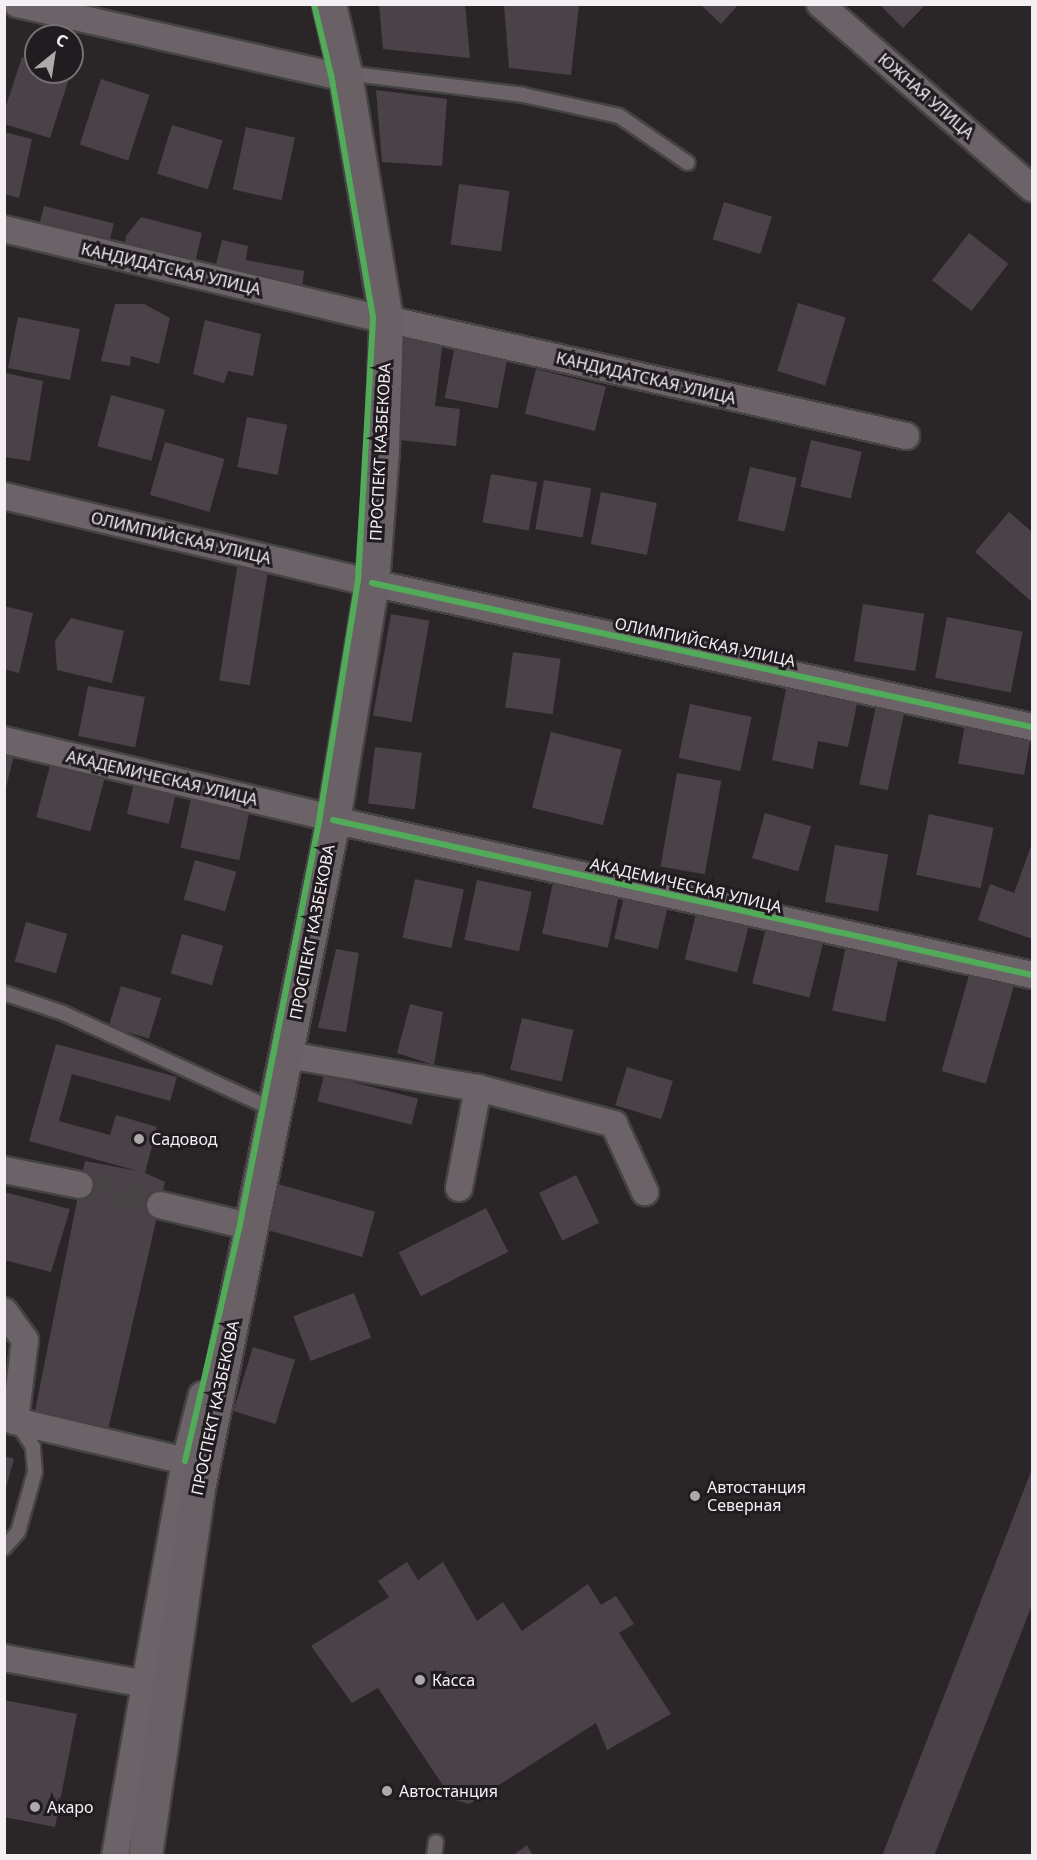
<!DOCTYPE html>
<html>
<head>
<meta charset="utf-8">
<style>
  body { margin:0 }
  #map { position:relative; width:1037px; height:1860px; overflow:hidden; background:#2a2628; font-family:"Noto Sans",sans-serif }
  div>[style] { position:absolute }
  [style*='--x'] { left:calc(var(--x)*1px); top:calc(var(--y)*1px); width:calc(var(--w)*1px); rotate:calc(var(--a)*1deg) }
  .building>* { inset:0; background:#4b4148; transform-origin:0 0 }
  .street-tunnel>* { height:26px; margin-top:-13px; transform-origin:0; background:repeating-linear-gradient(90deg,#484446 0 26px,transparent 0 39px) }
  .roads { filter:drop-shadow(2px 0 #454344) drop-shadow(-2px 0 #454344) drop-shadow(0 2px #454344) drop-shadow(0 -2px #454344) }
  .lane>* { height:14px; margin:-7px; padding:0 7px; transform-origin:7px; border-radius:7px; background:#6b6368 }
  .street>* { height:26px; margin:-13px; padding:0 13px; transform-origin:13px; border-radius:13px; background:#6b6368 }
  .highway>* { height:33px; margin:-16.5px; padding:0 16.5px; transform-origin:16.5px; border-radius:16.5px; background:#696165 }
  .cycleway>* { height:6px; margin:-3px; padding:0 3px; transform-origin:3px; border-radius:3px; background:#51ab58 }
  .dots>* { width:16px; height:16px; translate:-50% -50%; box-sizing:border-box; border:3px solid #211c20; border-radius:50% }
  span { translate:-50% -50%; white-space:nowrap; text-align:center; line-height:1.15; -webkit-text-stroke:6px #211c20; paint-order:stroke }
  .street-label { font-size:16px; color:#f3eff2 }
  .poi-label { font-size:16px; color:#f3eff2 }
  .left { translate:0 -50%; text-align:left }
  .frame { position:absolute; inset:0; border:6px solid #f3eff2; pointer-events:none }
  .north { position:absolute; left:24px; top:24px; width:60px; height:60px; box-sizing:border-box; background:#211c20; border:2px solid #757074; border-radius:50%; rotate:30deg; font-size:16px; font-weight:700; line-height:24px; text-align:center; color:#f3eff2 }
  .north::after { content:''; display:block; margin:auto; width:21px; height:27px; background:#ada9ab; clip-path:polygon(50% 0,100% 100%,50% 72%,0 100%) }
</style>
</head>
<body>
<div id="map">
  <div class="building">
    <i style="clip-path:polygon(379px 4px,465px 4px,470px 58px,383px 49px)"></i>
    <i style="clip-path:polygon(700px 4px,739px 4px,721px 24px)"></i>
    <i style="clip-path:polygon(879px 4px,926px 4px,903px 28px)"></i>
    <i style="clip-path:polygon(504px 5px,579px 5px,571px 75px,509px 68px)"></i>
    <i style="clip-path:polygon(22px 57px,36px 62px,36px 72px,71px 72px,50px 138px,4px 124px,4px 112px)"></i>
    <i style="left:101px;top:79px;width:51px;height:69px;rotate:18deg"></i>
    <i style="clip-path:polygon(376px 90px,447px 99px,442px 166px,382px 162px)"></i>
    <i style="left:172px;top:125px;width:53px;height:51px;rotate:17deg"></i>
    <i style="left:246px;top:127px;width:50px;height:64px;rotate:12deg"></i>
    <i style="clip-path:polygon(4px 132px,32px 139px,19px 198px,4px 194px)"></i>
    <i style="left:459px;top:184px;width:51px;height:61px;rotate:8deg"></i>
    <i style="left:724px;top:202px;width:50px;height:39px;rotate:17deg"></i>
    <i style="left:44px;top:206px;width:72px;height:47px;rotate:14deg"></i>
    <i style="clip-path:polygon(141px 217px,202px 233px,189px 288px,122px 269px,126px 236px)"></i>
    <i style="left:969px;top:233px;width:50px;height:60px;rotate:38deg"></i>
    <i style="clip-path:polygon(222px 240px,248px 246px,246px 260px,304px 271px,299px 315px,209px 293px)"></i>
    <i style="left:798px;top:303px;width:50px;height:71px;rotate:17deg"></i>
    <i style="clip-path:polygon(115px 304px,144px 304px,170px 318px,159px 364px,131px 356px,130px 366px,101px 361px)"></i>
    <i style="left:18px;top:317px;width:63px;height:52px;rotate:11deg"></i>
    <i style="clip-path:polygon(205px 320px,261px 334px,253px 376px,228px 371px,224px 383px,193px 374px)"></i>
    <i style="clip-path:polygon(400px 336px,443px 340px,435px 406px,460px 409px,456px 446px,389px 439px)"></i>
    <i style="left:455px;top:345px;width:54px;height:54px;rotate:11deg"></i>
    <i style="left:536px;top:369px;width:72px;height:46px;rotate:14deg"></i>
    <i style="clip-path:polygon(5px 373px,43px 381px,30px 461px,5px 457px)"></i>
    <i style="left:111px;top:395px;width:56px;height:53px;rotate:15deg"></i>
    <i style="left:247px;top:417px;width:41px;height:51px;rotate:11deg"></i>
    <i style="left:811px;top:440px;width:52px;height:48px;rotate:13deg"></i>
    <i style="left:165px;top:442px;width:62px;height:55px;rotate:16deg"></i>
    <i style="left:750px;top:467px;width:48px;height:55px;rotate:13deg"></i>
    <i style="left:491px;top:474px;width:47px;height:49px;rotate:10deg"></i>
    <i style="left:544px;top:480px;width:48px;height:50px;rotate:10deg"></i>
    <i style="left:601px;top:492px;width:57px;height:53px;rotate:11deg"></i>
    <i style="clip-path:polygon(1009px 512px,1032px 532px,1032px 602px,975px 552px)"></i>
    <i style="left:238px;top:562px;width:31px;height:120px;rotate:9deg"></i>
    <i style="left:863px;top:604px;width:62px;height:58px;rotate:9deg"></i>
    <i style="clip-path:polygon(4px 606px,33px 613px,19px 673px,4px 669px)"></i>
    <i style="left:391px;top:614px;width:39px;height:103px;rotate:10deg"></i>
    <i style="left:947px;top:617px;width:77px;height:62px;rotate:11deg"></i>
    <i style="clip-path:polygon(71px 618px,124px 631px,112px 683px,57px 670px,55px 641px)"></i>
    <i style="left:513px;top:652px;width:48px;height:56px;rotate:8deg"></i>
    <i style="clip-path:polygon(787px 684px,858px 699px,848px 747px,818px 741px,813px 769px,772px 760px)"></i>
    <i style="left:88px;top:686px;width:58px;height:51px;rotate:11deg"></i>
    <i style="left:877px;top:701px;width:29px;height:85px;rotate:12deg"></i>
    <i style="left:690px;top:704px;width:63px;height:55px;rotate:12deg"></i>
    <i style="left:965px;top:724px;width:67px;height:40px;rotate:10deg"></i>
    <i style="left:551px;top:732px;width:73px;height:78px;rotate:14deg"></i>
    <i style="left:375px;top:747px;width:47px;height:57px;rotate:7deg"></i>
    <i style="clip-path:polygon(4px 748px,14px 755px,5px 792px,4px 792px)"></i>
    <i style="left:51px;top:762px;width:56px;height:57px;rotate:15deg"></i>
    <i style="left:677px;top:773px;width:45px;height:95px;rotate:10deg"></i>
    <i style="left:135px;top:779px;width:43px;height:36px;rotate:13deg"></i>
    <i style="left:193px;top:789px;width:60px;height:60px;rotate:12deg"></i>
    <i style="left:765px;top:813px;width:48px;height:47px;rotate:16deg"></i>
    <i style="left:929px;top:814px;width:66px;height:62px;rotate:12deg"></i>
    <i style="clip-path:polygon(1032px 843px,1032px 939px,978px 920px,990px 884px,1014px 893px)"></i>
    <i style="left:835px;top:845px;width:54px;height:58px;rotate:10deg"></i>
    <i style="left:195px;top:860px;width:43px;height:41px;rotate:16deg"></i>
    <i style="left:554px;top:878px;width:67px;height:57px;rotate:12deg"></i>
    <i style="left:415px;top:879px;width:50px;height:60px;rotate:12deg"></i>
    <i style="left:477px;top:880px;width:56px;height:61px;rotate:12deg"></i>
    <i style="left:625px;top:892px;width:45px;height:48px;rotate:13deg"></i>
    <i style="left:698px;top:906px;width:54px;height:55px;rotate:14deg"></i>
    <i style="left:26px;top:922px;width:43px;height:41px;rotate:16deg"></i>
    <i style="left:766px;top:928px;width:59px;height:57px;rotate:14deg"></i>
    <i style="left:182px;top:934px;width:43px;height:41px;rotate:16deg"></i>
    <i style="left:847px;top:941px;width:54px;height:71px;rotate:12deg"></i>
    <i style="clip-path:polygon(336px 949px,359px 953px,346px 1032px,318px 1028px)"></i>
    <i style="left:970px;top:972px;width:46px;height:103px;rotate:16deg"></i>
    <i style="left:121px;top:986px;width:42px;height:42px;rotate:17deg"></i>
    <i style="clip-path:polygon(410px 1004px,443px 1012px,434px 1065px,397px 1053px)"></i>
    <i style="left:522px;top:1018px;width:53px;height:53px;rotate:13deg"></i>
    <i style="clip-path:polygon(56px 1044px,177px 1077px,170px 1101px,72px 1074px,59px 1121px,110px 1135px,116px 1115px,157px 1127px,145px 1173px,165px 1182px,108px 1430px,34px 1416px,85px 1161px,138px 1171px,29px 1141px)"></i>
    <i style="left:627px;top:1067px;width:48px;height:40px;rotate:17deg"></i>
    <i style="left:324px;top:1075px;width:97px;height:27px;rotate:14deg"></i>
    <i style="left:576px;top:1175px;width:53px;height:41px;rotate:64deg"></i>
    <i style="left:278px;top:1184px;width:101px;height:47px;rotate:16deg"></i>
    <i style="clip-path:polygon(4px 1192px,70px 1209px,51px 1272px,4px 1260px)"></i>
    <i style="left:486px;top:1208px;width:49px;height:98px;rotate:63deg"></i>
    <i style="left:354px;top:1293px;width:48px;height:65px;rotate:69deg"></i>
    <i style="left:253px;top:1347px;width:44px;height:67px;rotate:17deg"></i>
    <i style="clip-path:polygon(4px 1456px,14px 1459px,5px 1491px,4px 1491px)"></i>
    <i style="clip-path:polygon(1032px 1469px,1032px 1605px,934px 1856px,882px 1856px)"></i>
    <i style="clip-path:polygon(407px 1562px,418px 1580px,443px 1562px,477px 1621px,503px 1602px,522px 1631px,588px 1584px,601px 1605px,616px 1596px,634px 1624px,619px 1633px,671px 1714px,607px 1750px,596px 1723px,469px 1804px,452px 1799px,378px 1688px,352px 1703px,311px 1646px,389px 1597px,378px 1581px)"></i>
    <i style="clip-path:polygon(4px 1700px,77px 1714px,55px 1827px,4px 1817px)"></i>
    <i style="clip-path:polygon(527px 1845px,533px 1856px,512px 1856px)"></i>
  </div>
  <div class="street-tunnel">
    <i style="--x:80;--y:1185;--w:82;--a:14"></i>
  </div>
  <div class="roads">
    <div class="lane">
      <i style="--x:345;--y:73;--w:179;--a:7"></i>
      <i style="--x:523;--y:95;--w:98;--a:12.3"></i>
      <i style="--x:619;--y:116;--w:83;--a:34.3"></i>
      <i style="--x:4;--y:993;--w:62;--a:18.7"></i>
      <i style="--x:63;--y:1013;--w:221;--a:24.6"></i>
      <i style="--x:4;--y:1548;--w:21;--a:-49"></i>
      <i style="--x:18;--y:1532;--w:62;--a:-74.2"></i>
      <i style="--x:35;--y:1472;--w:25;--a:-95"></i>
      <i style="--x:33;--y:1447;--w:31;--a:-123"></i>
      <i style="--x:434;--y:1856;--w:14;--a:-82"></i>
    </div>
    <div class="street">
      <i style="--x:17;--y:4;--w:322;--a:12.7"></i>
      <i style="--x:820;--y:4;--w:281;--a:41"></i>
      <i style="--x:4;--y:229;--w:379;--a:13.4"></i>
      <i style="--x:386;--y:319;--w:533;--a:12.68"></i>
      <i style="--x:4;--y:496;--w:364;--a:13.3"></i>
      <i style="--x:372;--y:583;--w:676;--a:12.31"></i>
      <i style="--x:4;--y:740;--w:325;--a:13.4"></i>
      <i style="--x:333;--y:820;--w:716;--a:12.5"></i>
      <i style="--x:288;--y:1055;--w:193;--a:9.9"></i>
      <i style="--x:478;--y:1088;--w:141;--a:14.8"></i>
      <i style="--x:614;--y:1124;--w:75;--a:65.5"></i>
      <i style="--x:4;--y:1170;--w:77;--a:11.2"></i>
      <i style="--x:459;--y:1188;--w:102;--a:-79.2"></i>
      <i style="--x:160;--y:1205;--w:82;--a:13.4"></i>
      <i style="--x:4;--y:1311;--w:36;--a:54"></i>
      <i style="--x:25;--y:1340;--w:82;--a:97"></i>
      <i style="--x:15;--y:1421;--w:175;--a:13.2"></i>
      <i style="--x:185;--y:1461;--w:227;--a:100.2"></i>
      <i style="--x:185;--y:1461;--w:68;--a:-75.6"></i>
      <i style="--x:4;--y:1658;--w:143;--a:10.4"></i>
      <i style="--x:145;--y:1684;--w:175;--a:99.9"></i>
    </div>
    <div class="highway">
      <i style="--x:145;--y:1856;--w:367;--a:-81.8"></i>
      <i style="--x:197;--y:1493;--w:687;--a:-78.58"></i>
      <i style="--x:333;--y:820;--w:240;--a:-80.7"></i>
      <i style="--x:372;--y:583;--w:134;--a:-85.7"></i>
      <i style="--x:382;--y:449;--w:130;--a:-88.2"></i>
      <i style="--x:386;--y:319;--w:249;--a:-99.5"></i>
      <i style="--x:345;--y:73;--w:71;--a:-103.1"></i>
    </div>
  </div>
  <div class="cycleway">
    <i style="--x:372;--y:583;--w:676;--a:12.31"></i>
    <i style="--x:333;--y:820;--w:716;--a:12.5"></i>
    <i style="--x:185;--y:1461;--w:243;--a:-76.9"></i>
    <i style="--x:240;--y:1224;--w:417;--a:-78.9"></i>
    <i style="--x:320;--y:815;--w:238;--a:-80.8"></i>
    <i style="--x:358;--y:580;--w:263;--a:-86.7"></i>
    <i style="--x:373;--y:317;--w:246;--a:-99.8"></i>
    <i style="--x:331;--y:75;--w:73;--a:-103.5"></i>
  </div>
  <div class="dots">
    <i style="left:139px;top:1139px;background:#ada9ab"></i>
    <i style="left:695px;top:1496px;background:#ada9ab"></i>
    <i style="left:420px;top:1680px;background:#ada9ab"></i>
    <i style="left:387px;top:1791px;background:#ada9ab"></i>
    <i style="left:35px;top:1807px;background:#ada9ab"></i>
  </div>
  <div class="street-label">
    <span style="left:926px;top:96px;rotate:41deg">ЮЖНАЯ УЛИЦА</span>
    <span style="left:171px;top:269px;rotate:13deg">КАНДИДАТСКАЯ УЛИЦА</span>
    <span style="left:646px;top:378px;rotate:13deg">КАНДИДАТСКАЯ УЛИЦА</span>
    <span style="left:380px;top:452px;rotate:-87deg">ПРОСПЕКТ КАЗБЕКОВА</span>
    <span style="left:181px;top:538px;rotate:13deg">ОЛИМПИЙСКАЯ УЛИЦА</span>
    <span style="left:705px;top:642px;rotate:12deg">ОЛИМПИЙСКАЯ УЛИЦА</span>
    <span style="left:162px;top:778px;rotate:13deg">АКАДЕМИЧЕСКАЯ УЛИЦА</span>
    <span style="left:686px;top:885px;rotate:13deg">АКАДЕМИЧЕСКАЯ УЛИЦА</span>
    <span style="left:312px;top:932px;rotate:-79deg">ПРОСПЕКТ КАЗБЕКОВА</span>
    <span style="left:215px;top:1408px;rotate:-78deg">ПРОСПЕКТ КАЗБЕКОВА</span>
  </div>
  <div class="poi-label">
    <span class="left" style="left:151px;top:1139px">Садовод</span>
    <span class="left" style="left:707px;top:1496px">Автостанция<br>Северная</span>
    <span class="left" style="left:432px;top:1680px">Касса</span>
    <span class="left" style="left:399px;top:1791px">Автостанция</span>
    <span class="left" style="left:47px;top:1807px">Акаро</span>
  </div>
  <div class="frame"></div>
  <div class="north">С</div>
</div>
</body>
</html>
